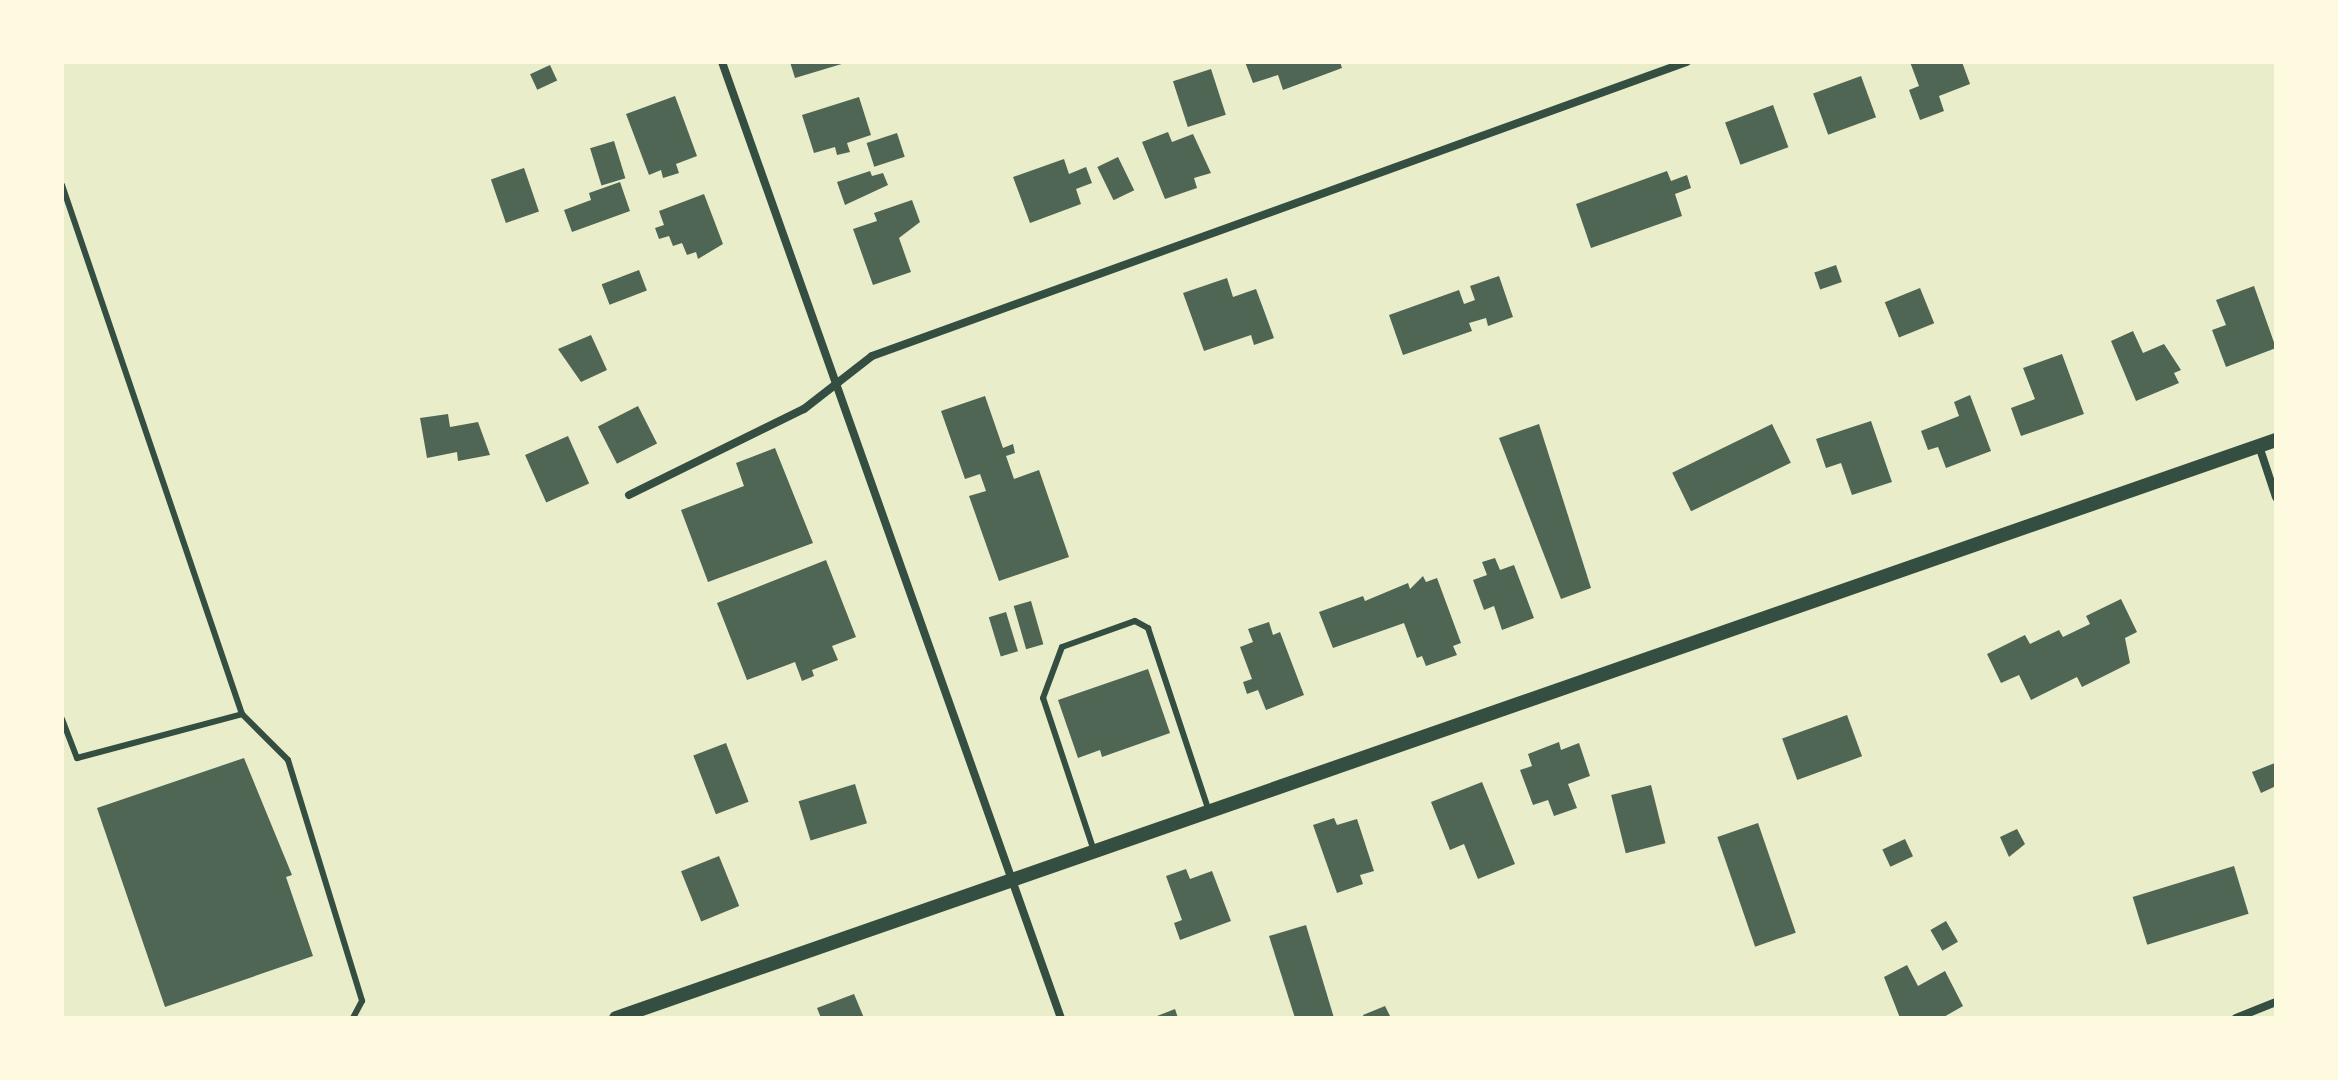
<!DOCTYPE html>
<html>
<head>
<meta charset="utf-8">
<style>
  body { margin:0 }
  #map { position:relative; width:2338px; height:1080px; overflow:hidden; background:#e9edc9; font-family:Poppins,sans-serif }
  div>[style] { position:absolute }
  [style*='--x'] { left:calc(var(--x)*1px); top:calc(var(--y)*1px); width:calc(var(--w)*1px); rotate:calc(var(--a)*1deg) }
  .building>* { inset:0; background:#4f6655; transform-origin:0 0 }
  .service>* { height:6px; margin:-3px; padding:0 3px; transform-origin:3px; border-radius:3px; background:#344e41 }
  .minor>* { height:8px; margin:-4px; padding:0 4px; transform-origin:4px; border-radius:4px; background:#344e41 }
  .tertiary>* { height:14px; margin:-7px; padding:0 7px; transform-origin:7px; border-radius:7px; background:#344e41 }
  span { translate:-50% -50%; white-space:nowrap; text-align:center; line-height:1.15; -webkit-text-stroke:8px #fefae0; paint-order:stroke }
  .frame { position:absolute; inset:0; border:64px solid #fefae0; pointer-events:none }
</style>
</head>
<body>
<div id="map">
  <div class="building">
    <i style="clip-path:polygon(790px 62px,845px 62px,845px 63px,795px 78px)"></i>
    <i style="clip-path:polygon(1245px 62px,1340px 62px,1342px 68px,1283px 90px,1278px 75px,1253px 83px)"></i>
    <i style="clip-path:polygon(1910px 62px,1962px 62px,1970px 84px,1939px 96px,1944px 111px,1920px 120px,1909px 90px,1919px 86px)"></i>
    <i style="left:550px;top:65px;width:17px;height:22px;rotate:65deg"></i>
    <i style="left:1211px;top:69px;width:48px;height:40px;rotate:72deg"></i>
    <i style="left:1861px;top:76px;width:44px;height:51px;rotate:70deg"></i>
    <i style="clip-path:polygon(675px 96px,697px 156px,676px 164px,679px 173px,663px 178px,661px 170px,649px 175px,626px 114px)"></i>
    <i style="clip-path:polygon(859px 97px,871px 135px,847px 143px,850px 152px,837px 155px,835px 147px,814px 153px,802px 115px)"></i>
    <i style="left:1773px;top:105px;width:45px;height:51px;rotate:70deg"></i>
    <i style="clip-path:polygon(1168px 132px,1172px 142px,1193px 134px,1211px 173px,1194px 178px,1197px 188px,1165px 199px,1142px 142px)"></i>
    <i style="left:897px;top:133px;width:25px;height:32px;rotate:72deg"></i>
    <i style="left:614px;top:141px;width:39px;height:25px;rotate:73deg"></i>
    <i style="left:1118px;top:157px;width:37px;height:23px;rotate:64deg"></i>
    <i style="clip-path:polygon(1064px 159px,1069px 174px,1086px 167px,1092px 183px,1076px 189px,1081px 204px,1030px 223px,1013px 177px)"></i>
    <i style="left:524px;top:168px;width:46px;height:35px;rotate:71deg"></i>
    <i style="clip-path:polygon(870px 171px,872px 176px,883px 173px,888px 185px,845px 205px,837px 182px)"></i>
    <i style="clip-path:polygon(1667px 171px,1671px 181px,1687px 175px,1691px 188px,1675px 194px,1682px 216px,1591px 248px,1576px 204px)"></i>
    <i style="clip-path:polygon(620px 182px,630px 211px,572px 232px,564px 210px,591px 200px,589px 193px)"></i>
    <i style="clip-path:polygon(704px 194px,723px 244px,698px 259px,696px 252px,687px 255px,682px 243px,673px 246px,669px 236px,659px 239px,655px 228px,664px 225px,659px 211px)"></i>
    <i style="clip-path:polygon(912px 200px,920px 222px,899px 238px,911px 272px,873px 285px,853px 229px,877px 221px,874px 213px)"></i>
    <i style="left:1836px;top:265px;width:18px;height:23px;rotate:71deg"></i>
    <i style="left:639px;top:270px;width:22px;height:40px;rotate:69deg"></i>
    <i style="clip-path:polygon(1499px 276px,1513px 317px,1488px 326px,1486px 318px,1469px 323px,1472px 331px,1403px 355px,1389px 315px,1459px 290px,1464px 304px,1475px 300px,1470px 286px)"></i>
    <i style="clip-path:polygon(1227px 278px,1233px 297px,1256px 289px,1274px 338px,1254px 345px,1251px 335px,1204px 351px,1183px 293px)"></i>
    <i style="clip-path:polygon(2254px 286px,2276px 348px,2226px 367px,2212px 330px,2226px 325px,2216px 300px)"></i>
    <i style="left:1920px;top:288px;width:38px;height:38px;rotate:68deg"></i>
    <i style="clip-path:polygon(2133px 331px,2143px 353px,2164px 344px,2181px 370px,2174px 373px,2179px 383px,2136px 401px,2111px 341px)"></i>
    <i style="clip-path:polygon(591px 335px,607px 370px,581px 382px,558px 349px)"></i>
    <i style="clip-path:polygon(2062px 354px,2084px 414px,2021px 436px,2011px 408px,2035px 399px,2023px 368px)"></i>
    <i style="clip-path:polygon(1970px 395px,1991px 451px,1946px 468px,1938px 447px,1928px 450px,1921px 431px,1959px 416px,1954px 402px)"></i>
    <i style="clip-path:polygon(985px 396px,1003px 448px,1013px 444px,1015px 453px,1006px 456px,1014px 479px,1039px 470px,1069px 557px,999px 581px,969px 496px,986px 491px,980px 474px,965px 479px,941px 411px)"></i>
    <i style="left:638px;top:406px;width:42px;height:45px;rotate:63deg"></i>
    <i style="clip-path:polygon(448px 414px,450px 427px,478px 422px,490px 455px,458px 461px,457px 452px,427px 458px,420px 418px)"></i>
    <i style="clip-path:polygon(1871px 421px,1892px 482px,1852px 495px,1841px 463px,1826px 468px,1816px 439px)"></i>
    <i style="clip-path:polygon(1539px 424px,1591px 588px,1561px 599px,1499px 438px)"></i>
    <i style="left:1772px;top:424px;width:43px;height:111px;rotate:64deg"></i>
    <i style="left:568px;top:436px;width:52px;height:47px;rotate:66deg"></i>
    <i style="clip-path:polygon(775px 448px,813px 543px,708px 582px,681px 510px,744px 486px,736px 463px)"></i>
    <i style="clip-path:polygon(1495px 558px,1500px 570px,1514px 565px,1534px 618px,1502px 630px,1494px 606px,1484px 610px,1473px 580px,1487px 575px,1482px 562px)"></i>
    <i style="clip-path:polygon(826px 560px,856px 637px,832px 646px,838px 660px,812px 670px,814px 676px,802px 681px,795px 662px,747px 680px,717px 603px)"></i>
    <i style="clip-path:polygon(1423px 576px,1426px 582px,1437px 578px,1461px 643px,1453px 646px,1457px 655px,1426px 666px,1422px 656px,1417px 658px,1404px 623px,1333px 648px,1319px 612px,1363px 596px,1365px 601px,1408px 583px,1410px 589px)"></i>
    <i style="clip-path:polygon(2121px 599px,2137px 632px,2125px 638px,2130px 663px,2082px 687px,2077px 677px,2031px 700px,2019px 675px,2001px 683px,1987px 654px,2025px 635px,2030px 644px,2059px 630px,2063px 637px,2090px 624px,2086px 616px)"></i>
    <i style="left:1031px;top:601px;width:45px;height:18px;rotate:74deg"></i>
    <i style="left:1006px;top:612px;width:41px;height:18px;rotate:73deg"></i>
    <i style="clip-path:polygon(1269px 622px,1273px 635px,1280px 632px,1304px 695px,1266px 710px,1258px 690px,1247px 694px,1243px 682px,1252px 679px,1240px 647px,1253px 642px,1248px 629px)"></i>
    <i style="clip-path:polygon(1148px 669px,1170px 733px,1102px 757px,1100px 750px,1078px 758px,1058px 700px)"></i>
    <i style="left:1847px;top:715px;width:44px;height:69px;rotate:70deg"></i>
    <i style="clip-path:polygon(1559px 742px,1561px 750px,1579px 743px,1590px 776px,1568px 784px,1577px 808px,1554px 816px,1548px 800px,1533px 805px,1520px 770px,1532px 766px,1528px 754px)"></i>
    <i style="left:726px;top:743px;width:63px;height:35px;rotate:69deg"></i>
    <i style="clip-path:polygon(244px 758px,292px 875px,286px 877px,313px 956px,165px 1007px,97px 808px)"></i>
    <i style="clip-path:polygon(2275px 763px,2276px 786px,2261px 793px,2252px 772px)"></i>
    <i style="clip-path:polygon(1482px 782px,1515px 864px,1478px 879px,1464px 844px,1450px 850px,1431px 802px)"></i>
    <i style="left:855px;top:784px;width:41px;height:59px;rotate:73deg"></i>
    <i style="left:1651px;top:785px;width:60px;height:41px;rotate:76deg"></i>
    <i style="clip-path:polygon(1334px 818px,1337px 825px,1357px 819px,1374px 871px,1360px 875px,1363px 884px,1337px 893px,1313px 825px)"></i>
    <i style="left:1758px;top:823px;width:116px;height:43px;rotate:71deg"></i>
    <i style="clip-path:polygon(2017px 829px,2025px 844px,2009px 857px,2000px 837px)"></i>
    <i style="left:1905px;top:839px;width:19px;height:25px;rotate:65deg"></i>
    <i style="left:719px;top:856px;width:54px;height:41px;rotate:68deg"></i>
    <i style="left:2234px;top:866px;width:50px;height:106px;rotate:73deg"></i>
    <i style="clip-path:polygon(1186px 869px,1190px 879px,1212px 871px,1231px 921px,1180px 940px,1174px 923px,1182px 920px,1166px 876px)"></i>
    <i style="left:1946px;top:921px;width:24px;height:18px;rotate:60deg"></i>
    <i style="clip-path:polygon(1306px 925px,1334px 1018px,1295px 1018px,1269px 936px)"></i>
    <i style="clip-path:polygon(1907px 965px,1918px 986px,1945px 971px,1963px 1006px,1942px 1018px,1900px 1018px,1884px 977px)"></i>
    <i style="clip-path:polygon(854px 994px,864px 1018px,821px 1018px,817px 1008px)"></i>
    <i style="clip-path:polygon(1385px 1006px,1391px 1018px,1364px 1018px,1363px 1015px)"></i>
    <i style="clip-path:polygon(1175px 1009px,1178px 1018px,1152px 1018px)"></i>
  </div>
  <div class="service">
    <i style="--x:62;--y:185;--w:559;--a:71.21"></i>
    <i style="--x:62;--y:719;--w:42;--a:69"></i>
    <i style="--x:77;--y:758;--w:171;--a:-14.9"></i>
    <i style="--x:242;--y:714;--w:65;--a:45"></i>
    <i style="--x:288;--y:760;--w:252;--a:72.9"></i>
    <i style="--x:362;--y:1001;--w:19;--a:118"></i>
    <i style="--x:1094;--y:851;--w:161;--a:-108.4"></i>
    <i style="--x:1043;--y:698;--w:54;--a:-69.6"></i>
    <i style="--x:1062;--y:647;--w:77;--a:-19.6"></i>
    <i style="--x:1135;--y:621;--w:15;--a:28"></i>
    <i style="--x:1148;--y:628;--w:193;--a:71.6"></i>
  </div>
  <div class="minor">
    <i style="--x:722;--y:62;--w:1014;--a:70.48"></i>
    <i style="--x:2259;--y:446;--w:54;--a:71.6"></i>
    <i style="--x:629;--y:495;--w:195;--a:-26.2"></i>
    <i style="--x:804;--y:409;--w:86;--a:-37.9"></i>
    <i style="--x:872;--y:356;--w:866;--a:-19.84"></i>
    <i style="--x:2236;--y:1018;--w:43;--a:-21.8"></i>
  </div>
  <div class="tertiary">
    <i style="--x:616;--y:1018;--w:1758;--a:-19.2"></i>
  </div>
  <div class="frame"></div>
</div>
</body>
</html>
